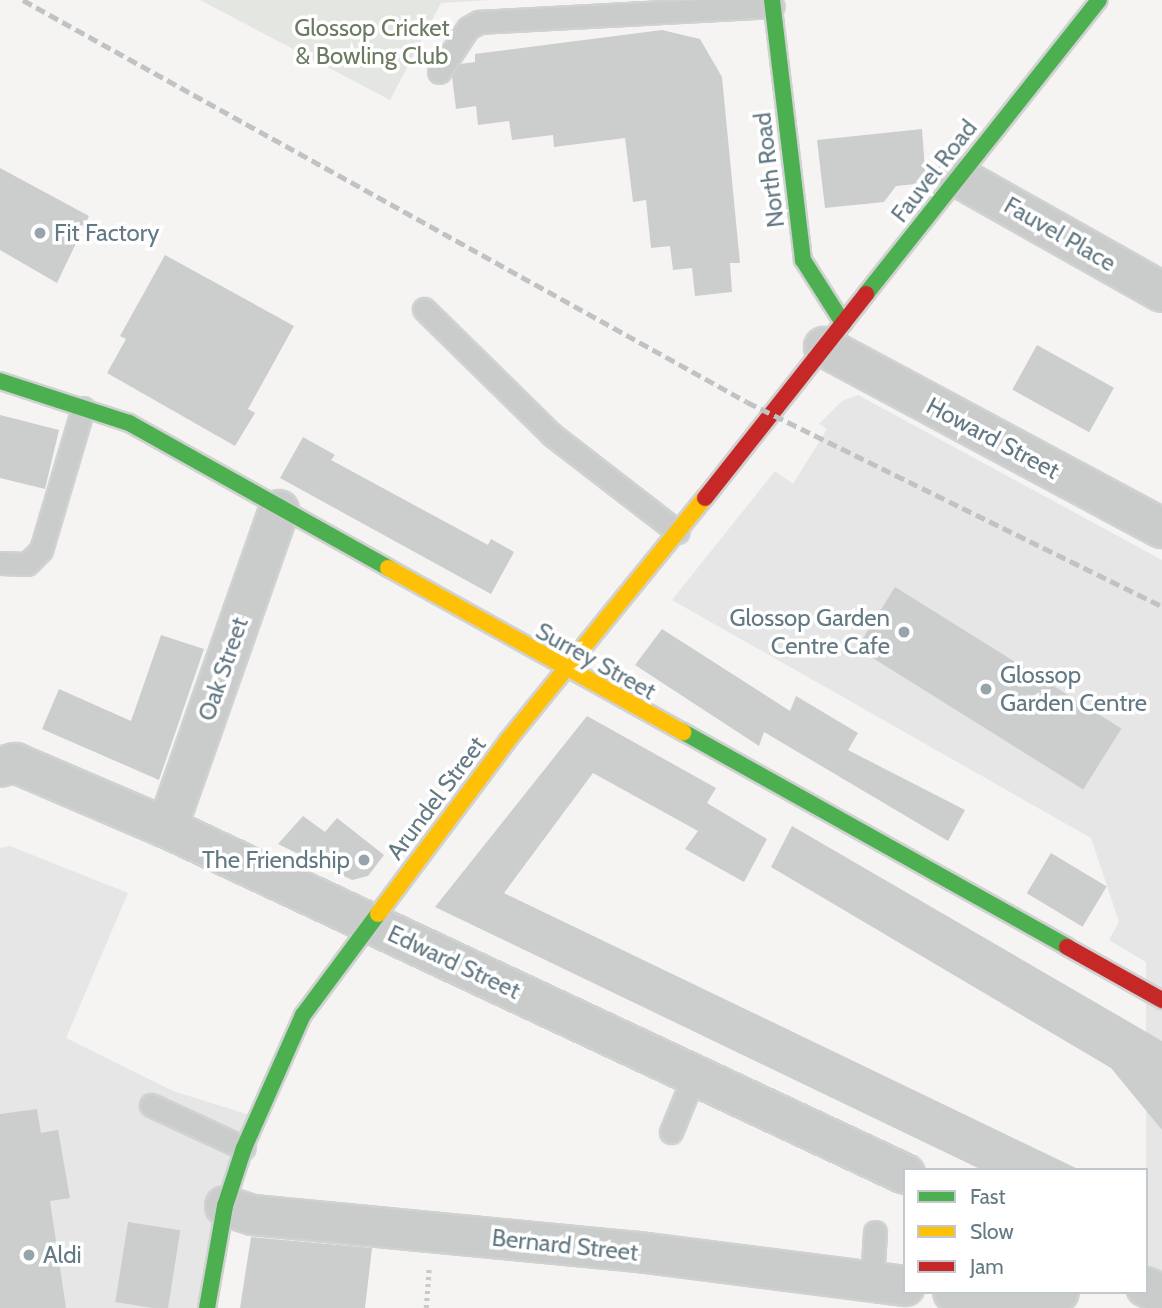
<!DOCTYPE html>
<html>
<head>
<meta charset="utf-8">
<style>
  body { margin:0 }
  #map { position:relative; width:1162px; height:1308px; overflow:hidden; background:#f5f4f3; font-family:Cabin,sans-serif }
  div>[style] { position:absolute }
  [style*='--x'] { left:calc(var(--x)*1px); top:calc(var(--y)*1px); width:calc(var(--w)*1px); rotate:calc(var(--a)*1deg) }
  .built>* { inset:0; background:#e5e6e5 }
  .green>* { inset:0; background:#e4e7e1 }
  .building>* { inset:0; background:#cccece; transform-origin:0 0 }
  .path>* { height:4.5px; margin-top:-2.25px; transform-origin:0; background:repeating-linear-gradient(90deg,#c8caca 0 3.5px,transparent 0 7px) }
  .roads { filter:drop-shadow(2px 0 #d0d2d2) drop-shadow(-2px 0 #d0d2d2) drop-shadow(0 2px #d0d2d2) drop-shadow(0 -2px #d0d2d2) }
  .lane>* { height:21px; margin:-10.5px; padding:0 10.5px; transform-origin:10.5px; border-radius:10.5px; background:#cacccc }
  .street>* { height:38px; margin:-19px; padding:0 19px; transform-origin:19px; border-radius:19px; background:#cacccc }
  .fast>* { height:16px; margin:-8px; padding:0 8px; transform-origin:8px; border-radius:8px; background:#4caf50 }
  .slow>* { height:16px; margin:-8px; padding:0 8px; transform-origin:8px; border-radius:8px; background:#ffc107 }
  .jam>* { height:16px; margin:-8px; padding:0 8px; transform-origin:8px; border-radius:8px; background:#c62828 }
  .rail>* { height:5px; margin-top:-2.5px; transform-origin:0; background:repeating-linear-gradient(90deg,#c0c2c3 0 10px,transparent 0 15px) }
  .dots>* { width:19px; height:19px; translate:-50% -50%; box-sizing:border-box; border:4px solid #fff; border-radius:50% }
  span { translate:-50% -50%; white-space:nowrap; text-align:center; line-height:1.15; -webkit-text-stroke:7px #fff; paint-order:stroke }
  .park-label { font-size:24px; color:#6a7b62 }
  .street-label { font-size:24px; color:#637984 }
  .poi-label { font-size:24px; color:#637984 }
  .left { translate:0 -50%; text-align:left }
  .right { translate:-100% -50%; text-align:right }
  .legend { position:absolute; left:903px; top:1168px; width:245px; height:126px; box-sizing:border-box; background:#fff; border:2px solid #c1c9ce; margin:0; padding:9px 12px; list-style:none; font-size:21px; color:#637984 }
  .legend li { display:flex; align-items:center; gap:14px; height:35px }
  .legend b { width:35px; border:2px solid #c1c9ce }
</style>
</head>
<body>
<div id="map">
  <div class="built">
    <i style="clip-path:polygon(858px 395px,1162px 560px,1162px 1308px,1142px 1308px,1142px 1292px,1146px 1292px,1146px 962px,1109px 940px,1119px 922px,1091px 838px,672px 600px,775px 471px,793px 484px,827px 429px,819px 424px,842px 401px)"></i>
    <i style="clip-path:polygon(10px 846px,128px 893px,66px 1038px,173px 1091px,256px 1117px,207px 1308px,0 1308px,0 848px)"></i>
  </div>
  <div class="green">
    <i style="clip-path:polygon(200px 0,492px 0,441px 3px,390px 100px)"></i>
  </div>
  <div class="building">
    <i style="clip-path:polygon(662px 30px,700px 39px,722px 77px,740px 263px,730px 263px,732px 292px,695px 296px,692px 268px,673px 270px,670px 246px,651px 248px,646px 200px,633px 202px,625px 138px,554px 147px,553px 135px,512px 140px,509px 121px,478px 125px,476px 106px,456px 109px,452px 76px,460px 64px,475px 62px,475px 54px)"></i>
    <i style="clip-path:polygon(922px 129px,926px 183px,896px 186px,884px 202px,825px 208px,817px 140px)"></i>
    <i style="clip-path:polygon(0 168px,89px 216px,57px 283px,0 250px)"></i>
    <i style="clip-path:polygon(165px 255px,294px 326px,248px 409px,255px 413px,235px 446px,107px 373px,126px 339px,120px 336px)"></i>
    <i style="left:1037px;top:345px;width:88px;height:51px;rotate:29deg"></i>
    <i style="clip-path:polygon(0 415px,59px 430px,45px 489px,0 478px)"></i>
    <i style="clip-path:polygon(303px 437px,335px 455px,331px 460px,488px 545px,491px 539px,514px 552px,491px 594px,280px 478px)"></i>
    <i style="left:895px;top:587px;width:267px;height:72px;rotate:32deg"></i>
    <i style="clip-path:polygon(662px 629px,790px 711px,796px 696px,858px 733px,848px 750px,965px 810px,948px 841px,764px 732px,759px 746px,635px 665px)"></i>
    <i style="clip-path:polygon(161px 635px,204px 649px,159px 780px,42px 729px,59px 689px,131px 721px)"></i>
    <i style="clip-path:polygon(587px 716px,716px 788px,707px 803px,767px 839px,744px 882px,685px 849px,698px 831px,593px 773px,504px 893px,1080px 1170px,982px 1170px,435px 907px)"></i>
    <i style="clip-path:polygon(303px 816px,325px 832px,337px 818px,384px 855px,368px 876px,352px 880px,278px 844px)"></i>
    <i style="clip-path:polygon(792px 826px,1162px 1041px,1162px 1130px,1111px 1068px,771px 867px)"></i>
    <i style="left:1051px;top:853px;width:65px;height:47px;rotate:31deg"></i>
    <i style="clip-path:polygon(37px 1109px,41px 1133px,58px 1130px,70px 1198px,50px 1201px,66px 1308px,0 1308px,0 1114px)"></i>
    <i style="left:128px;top:1222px;width:53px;height:81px;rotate:9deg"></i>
    <i style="clip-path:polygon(251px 1237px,372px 1248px,365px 1308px,240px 1308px)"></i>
  </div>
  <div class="path">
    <i style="--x:426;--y:1308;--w:41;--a:-85.8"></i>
  </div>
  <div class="roads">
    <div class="lane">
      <i style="--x:439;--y:72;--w:53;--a:-56.6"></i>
      <i style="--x:468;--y:28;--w:13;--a:-29"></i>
      <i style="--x:479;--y:22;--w:294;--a:-3.1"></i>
      <i style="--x:424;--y:309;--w:178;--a:44.5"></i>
      <i style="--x:551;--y:434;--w:160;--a:37.7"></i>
      <i style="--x:0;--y:563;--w:27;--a:2"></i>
      <i style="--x:27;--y:564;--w:20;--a:-45"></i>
      <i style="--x:41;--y:550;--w:148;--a:-73.5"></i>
      <i style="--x:151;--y:1105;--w:102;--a:24.8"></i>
      <i style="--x:671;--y:1132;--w:61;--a:-67.7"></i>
      <i style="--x:872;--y:1281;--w:49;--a:-86.5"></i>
    </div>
    <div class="street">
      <i style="--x:958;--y:177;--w:234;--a:29.4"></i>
      <i style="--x:824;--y:347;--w:383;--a:28.2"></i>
      <i style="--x:0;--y:767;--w:16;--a:-15"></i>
      <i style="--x:15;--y:763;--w:165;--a:23.2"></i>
      <i style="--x:167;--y:828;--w:815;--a:25.12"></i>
      <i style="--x:167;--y:828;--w:337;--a:-70.6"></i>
      <i style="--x:225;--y:1206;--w:29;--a:18"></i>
      <i style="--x:253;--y:1215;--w:388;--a:5.5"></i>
      <i style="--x:639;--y:1252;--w:268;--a:7.3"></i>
      <i style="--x:1146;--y:1287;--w:17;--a:24"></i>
      <i style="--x:953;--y:1292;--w:35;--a:8"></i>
      <i style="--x:988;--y:1297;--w:71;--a:-4"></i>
    </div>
    <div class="fast">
      <i style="--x:772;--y:0;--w:262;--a:83.2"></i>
      <i style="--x:803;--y:260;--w:75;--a:57.6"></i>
      <i style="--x:866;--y:294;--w:375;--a:-51.6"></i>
      <i style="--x:0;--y:381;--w:136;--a:18"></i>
      <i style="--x:129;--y:423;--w:297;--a:29.2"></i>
      <i style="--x:683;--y:732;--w:440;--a:29.2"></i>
      <i style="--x:207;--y:1308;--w:104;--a:-80"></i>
      <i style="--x:225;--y:1206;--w:61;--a:-71.9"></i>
      <i style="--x:244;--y:1148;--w:145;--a:-66.1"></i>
      <i style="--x:303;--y:1015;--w:126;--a:-53.4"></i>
    </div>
    <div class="slow">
      <i style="--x:388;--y:568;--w:338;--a:29.1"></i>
      <i style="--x:378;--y:914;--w:217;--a:-53.2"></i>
      <i style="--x:508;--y:740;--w:312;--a:-50.9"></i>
    </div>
    <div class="jam">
      <i style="--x:705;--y:498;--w:260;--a:-51.7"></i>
      <i style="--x:1067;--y:947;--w:109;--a:29.2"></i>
    </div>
  </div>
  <div class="rail">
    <i style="--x:23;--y:0;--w:828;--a:29.04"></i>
    <i style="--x:747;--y:402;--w:462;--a:26.2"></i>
  </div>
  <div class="dots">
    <i style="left:40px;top:233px;background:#96a4ab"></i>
    <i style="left:904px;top:632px;background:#96a4ab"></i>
    <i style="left:986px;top:689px;background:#96a4ab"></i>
    <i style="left:364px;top:860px;background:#96a4ab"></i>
    <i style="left:29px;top:1255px;background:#96a4ab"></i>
  </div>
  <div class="park-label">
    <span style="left:372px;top:42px">Glossop Cricket<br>&amp; Bowling Club</span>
  </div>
  <div class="street-label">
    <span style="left:769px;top:170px;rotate:-97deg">North Road</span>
    <span style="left:934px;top:171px;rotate:-52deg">Fauvel Road</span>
    <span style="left:1060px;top:234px;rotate:30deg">Fauvel Place</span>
    <span style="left:993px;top:438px;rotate:28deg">Howard Street</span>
    <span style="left:596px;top:661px;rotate:29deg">Surrey Street</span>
    <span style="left:223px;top:669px;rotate:-71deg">Oak Street</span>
    <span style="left:436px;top:798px;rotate:-53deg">Arundel Street</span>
    <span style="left:454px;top:962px;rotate:25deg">Edward Street</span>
    <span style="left:565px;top:1245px;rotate:6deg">Bernard Street</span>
  </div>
  <div class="poi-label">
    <span class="left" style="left:54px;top:233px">Fit Factory</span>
    <span class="right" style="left:890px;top:632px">Glossop Garden<br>Centre Cafe</span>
    <span class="left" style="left:1000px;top:689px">Glossop<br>Garden Centre</span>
    <span class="right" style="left:350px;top:860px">The Friendship</span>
    <span class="left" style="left:43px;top:1255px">Aldi</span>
  </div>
  <ul class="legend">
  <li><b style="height:9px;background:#4caf50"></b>Fast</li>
  <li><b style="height:9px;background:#ffc107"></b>Slow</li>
  <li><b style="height:9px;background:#c62828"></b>Jam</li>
  </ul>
</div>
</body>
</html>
